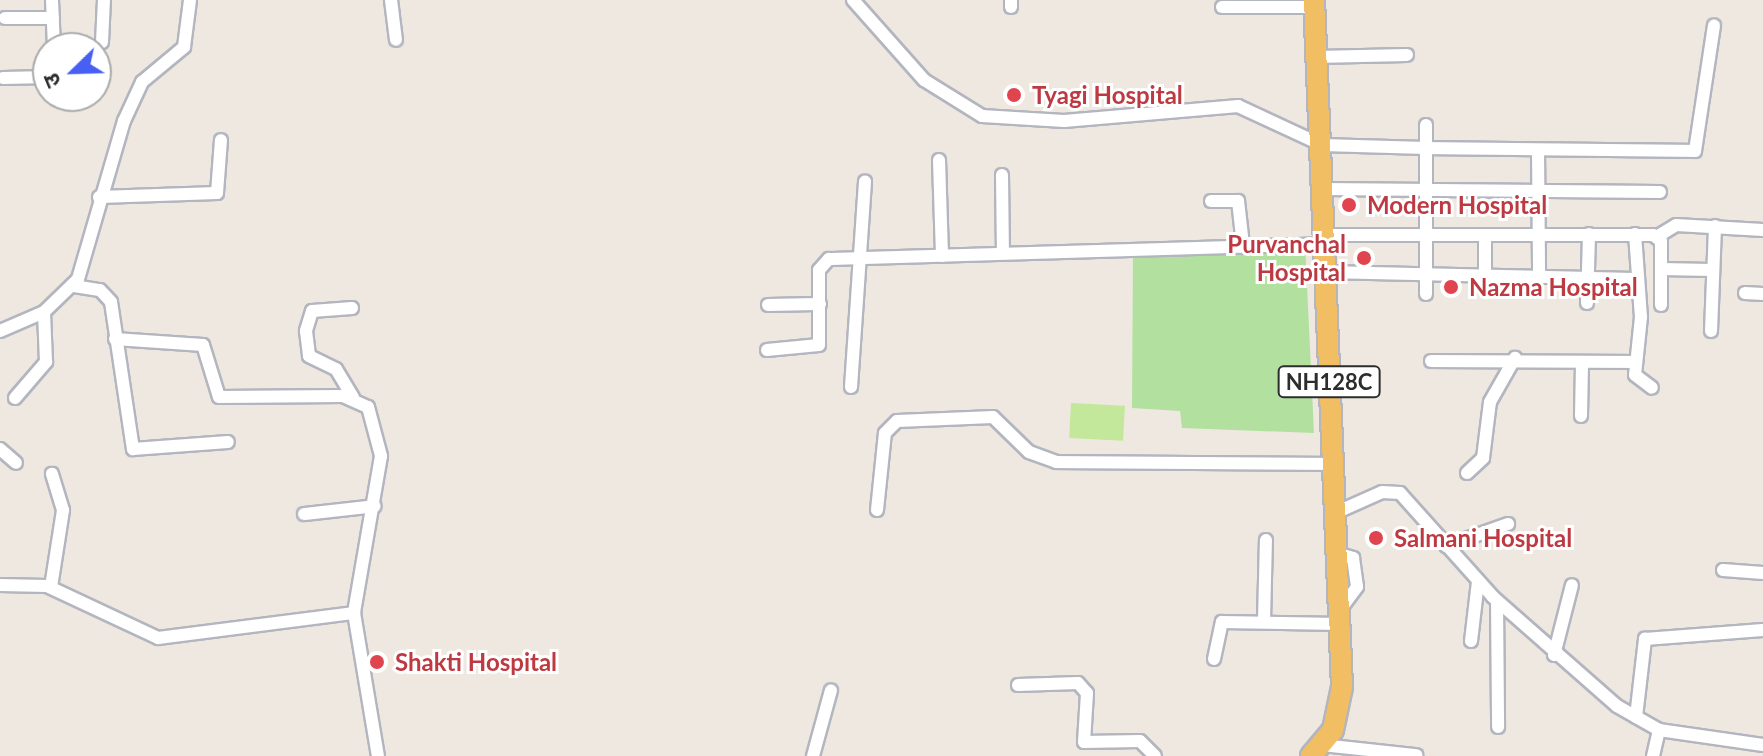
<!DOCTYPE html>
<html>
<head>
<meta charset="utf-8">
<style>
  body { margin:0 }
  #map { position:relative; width:1763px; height:756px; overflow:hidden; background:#eee8e0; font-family:Lato,"Noto Sans Devanagari",sans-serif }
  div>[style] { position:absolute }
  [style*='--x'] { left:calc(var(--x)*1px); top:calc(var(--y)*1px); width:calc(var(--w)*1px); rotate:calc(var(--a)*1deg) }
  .green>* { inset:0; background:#b2e19f }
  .pitch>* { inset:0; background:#c4e89b; transform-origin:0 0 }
  .roads { filter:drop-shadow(2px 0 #b3b5bf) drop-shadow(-2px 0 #b3b5bf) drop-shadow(0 2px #b3b5bf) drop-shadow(0 -2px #b3b5bf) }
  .minor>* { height:12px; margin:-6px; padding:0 6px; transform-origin:6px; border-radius:6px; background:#fff }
  .trunk>* { height:20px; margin:-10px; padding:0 10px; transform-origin:10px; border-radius:10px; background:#f2be64 }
  .dots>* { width:22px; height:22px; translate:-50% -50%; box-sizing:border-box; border:4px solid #fff; border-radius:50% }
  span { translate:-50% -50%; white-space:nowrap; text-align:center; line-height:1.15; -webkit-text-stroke:6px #fff; paint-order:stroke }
  .shield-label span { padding:2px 6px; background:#fff; border:2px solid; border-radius:6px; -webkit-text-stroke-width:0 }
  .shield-label { font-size:22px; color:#2d2d2d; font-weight:700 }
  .health-label { font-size:24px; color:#be3a42; font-weight:700 }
  .left { translate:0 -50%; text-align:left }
  .right { translate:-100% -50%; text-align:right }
  .north { position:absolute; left:32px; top:32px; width:80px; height:80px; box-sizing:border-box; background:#fff; border:2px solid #ababab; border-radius:50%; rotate:247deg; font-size:22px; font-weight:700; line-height:32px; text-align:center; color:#2d2d2d }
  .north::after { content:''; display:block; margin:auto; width:28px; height:36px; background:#475ff3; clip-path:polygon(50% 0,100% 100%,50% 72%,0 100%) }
</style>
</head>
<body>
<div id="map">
  <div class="green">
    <i style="clip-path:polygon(1305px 243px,1314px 433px,1182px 428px,1180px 411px,1132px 408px,1133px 252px)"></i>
  </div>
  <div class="pitch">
    <i style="left:1071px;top:403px;width:54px;height:35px;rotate:3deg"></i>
  </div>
  <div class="roads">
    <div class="minor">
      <i style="--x:52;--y:0;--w:48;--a:87.6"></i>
      <i style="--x:391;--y:0;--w:40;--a:82.9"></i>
      <i style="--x:853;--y:0;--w:107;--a:48.4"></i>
      <i style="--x:924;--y:80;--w:68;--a:31.8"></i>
      <i style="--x:982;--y:116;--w:82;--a:3.5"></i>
      <i style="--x:1064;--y:121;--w:175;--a:-4.9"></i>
      <i style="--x:1238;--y:106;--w:93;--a:24.9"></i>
      <i style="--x:1322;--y:145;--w:104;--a:1.7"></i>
      <i style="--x:1426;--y:148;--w:269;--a:0.6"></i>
      <i style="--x:1695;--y:151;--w:127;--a:-81.4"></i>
      <i style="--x:1011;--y:7;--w:7;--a:-90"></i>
      <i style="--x:1222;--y:7;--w:93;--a:0"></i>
      <i style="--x:5;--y:18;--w:48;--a:0"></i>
      <i style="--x:102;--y:42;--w:42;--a:-87.3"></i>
      <i style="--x:1316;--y:57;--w:91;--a:-1.3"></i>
      <i style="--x:3;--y:78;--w:45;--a:-1.3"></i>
      <i style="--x:1538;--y:150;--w:125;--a:89.5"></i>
      <i style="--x:939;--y:160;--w:96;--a:88.2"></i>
      <i style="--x:1002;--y:175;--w:77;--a:89.3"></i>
      <i style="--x:1323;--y:189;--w:337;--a:0.5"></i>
      <i style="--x:99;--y:197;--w:118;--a:-1.9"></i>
      <i style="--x:217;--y:193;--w:53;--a:-85.7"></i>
      <i style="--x:1211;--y:201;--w:27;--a:0"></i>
      <i style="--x:1238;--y:201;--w:44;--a:83.5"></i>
      <i style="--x:1635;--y:234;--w:83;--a:85.9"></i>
      <i style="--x:1641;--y:317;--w:58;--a:95.9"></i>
      <i style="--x:1635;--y:375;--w:21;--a:37"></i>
      <i style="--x:1325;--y:235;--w:328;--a:0"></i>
      <i style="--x:1653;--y:235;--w:10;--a:37"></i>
      <i style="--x:1661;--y:241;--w:64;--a:90"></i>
      <i style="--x:1485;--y:236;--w:38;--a:90"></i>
      <i style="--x:1658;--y:236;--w:21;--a:-31"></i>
      <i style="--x:1676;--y:225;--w:87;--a:3.3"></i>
      <i style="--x:1661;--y:269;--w:51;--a:1.1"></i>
      <i style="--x:1326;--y:272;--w:309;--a:1.3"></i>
      <i style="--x:74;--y:286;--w:26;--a:9"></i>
      <i style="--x:100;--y:290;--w:16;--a:47"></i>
      <i style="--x:111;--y:302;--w:149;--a:81.5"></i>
      <i style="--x:133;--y:449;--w:95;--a:-4.2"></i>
      <i style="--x:1745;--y:293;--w:18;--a:3"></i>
      <i style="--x:1426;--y:294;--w:169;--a:-90"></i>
      <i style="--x:1587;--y:303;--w:69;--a:-88.3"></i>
      <i style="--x:768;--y:305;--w:52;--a:-1.1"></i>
      <i style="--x:352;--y:308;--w:40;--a:175.7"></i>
      <i style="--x:312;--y:311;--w:21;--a:107"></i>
      <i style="--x:306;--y:331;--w:25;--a:83"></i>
      <i style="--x:309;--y:356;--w:30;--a:26"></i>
      <i style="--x:336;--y:369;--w:33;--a:59"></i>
      <i style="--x:0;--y:331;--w:48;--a:-23.4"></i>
      <i style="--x:44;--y:312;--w:47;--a:-44.1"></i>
      <i style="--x:78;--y:279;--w:165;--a:-73.8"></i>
      <i style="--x:124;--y:121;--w:43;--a:-65.2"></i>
      <i style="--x:142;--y:82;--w:55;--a:-39.8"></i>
      <i style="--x:184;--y:47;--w:47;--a:-82.7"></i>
      <i style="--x:1711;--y:331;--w:105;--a:-87.8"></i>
      <i style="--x:115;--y:339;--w:88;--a:3.9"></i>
      <i style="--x:203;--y:345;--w:54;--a:72.9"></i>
      <i style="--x:219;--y:397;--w:124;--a:-0.5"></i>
      <i style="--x:343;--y:396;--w:27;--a:24"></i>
      <i style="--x:368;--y:407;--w:51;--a:75.1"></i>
      <i style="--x:381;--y:456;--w:159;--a:99.8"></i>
      <i style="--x:354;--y:613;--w:145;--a:80.5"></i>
      <i style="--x:767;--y:350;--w:52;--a:-5.5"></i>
      <i style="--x:819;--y:345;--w:75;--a:-90"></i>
      <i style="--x:819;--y:270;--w:15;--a:-48"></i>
      <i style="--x:829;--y:259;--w:496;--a:-1.7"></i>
      <i style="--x:1431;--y:361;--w:205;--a:0.3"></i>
      <i style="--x:851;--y:387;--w:206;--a:-86.1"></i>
      <i style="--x:15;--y:398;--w:48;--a:-49.3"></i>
      <i style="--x:46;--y:362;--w:50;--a:-92.3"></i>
      <i style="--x:1581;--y:416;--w:54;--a:-88.9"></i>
      <i style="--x:0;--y:449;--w:21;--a:41"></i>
      <i style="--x:1467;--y:473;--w:22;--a:-43"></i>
      <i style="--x:1483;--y:458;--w:56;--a:-82.9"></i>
      <i style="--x:1490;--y:402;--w:51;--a:-60.4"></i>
      <i style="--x:877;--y:510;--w:77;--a:-84.1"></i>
      <i style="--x:885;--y:433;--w:17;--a:-45"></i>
      <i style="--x:897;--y:421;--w:96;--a:-2.4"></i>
      <i style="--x:993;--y:417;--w:50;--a:44.2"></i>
      <i style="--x:1029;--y:452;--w:29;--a:20"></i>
      <i style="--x:1056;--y:462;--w:276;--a:0.4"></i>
      <i style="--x:1335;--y:513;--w:51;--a:-24.1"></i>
      <i style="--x:1382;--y:492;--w:18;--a:3"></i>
      <i style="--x:1400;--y:493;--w:140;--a:48.2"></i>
      <i style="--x:1493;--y:597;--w:165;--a:41.3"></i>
      <i style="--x:1617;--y:706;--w:48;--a:29.7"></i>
      <i style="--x:1659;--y:730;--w:105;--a:8.2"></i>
      <i style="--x:304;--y:514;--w:71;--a:-6.4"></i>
      <i style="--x:1446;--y:546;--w:66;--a:-19.5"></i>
      <i style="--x:1336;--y:553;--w:18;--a:16"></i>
      <i style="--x:1353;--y:558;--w:29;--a:82"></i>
      <i style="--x:1357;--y:587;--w:26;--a:127"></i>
      <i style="--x:1723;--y:570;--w:40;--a:4.3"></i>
      <i style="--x:0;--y:585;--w:47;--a:1.2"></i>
      <i style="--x:47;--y:586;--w:123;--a:25.1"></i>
      <i style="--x:158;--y:638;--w:198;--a:-7.3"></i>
      <i style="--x:51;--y:587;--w:78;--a:-81.1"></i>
      <i style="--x:63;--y:510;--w:38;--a:-107"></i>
      <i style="--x:1497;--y:601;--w:126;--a:89.5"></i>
      <i style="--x:1264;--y:620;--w:80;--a:-88.6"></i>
      <i style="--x:1471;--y:641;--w:60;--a:-83.3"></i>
      <i style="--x:1554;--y:655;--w:72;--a:-75.6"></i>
      <i style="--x:1214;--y:659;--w:38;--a:-78"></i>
      <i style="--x:1222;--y:622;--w:119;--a:1"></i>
      <i style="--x:1018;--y:685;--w:60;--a:-1.9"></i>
      <i style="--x:1078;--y:683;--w:13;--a:48"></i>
      <i style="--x:1087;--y:693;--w:49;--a:93.5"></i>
      <i style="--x:1084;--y:742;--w:56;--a:-1"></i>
      <i style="--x:1140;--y:741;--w:21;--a:45"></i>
      <i style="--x:1636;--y:717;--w:79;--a:-83.4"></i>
      <i style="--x:1645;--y:639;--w:118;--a:-4.4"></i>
      <i style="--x:1322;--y:745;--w:95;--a:6.1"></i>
      <i style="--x:813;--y:756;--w:68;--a:-74.7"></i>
      <i style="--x:1653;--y:756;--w:27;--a:-77"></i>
    </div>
    <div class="trunk">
      <i style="--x:1311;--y:756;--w:34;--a:-50"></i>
      <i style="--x:1333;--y:730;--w:44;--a:-78.2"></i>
      <i style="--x:1342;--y:687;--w:688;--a:-92.33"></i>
    </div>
  </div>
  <div class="dots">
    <i style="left:1014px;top:95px;background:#e0444e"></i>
    <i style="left:1349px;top:205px;background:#e0444e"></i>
    <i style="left:1364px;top:258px;background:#e0444e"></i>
    <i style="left:1451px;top:287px;background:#e0444e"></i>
    <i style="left:1376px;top:538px;background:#e0444e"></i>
    <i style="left:377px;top:662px;background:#e0444e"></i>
  </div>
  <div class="shield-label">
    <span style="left:1329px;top:382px">NH128C</span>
  </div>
  <div class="health-label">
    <span class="left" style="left:1032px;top:95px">Tyagi Hospital</span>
    <span class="left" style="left:1367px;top:205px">Modern Hospital</span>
    <span class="right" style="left:1346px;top:258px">Purvanchal<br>Hospital</span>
    <span class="left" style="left:1469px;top:287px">Nazma Hospital</span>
    <span class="left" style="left:1394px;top:538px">Salmani Hospital</span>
    <span class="left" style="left:395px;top:662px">Shakti Hospital</span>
  </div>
  <div class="north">उ</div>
</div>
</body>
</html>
